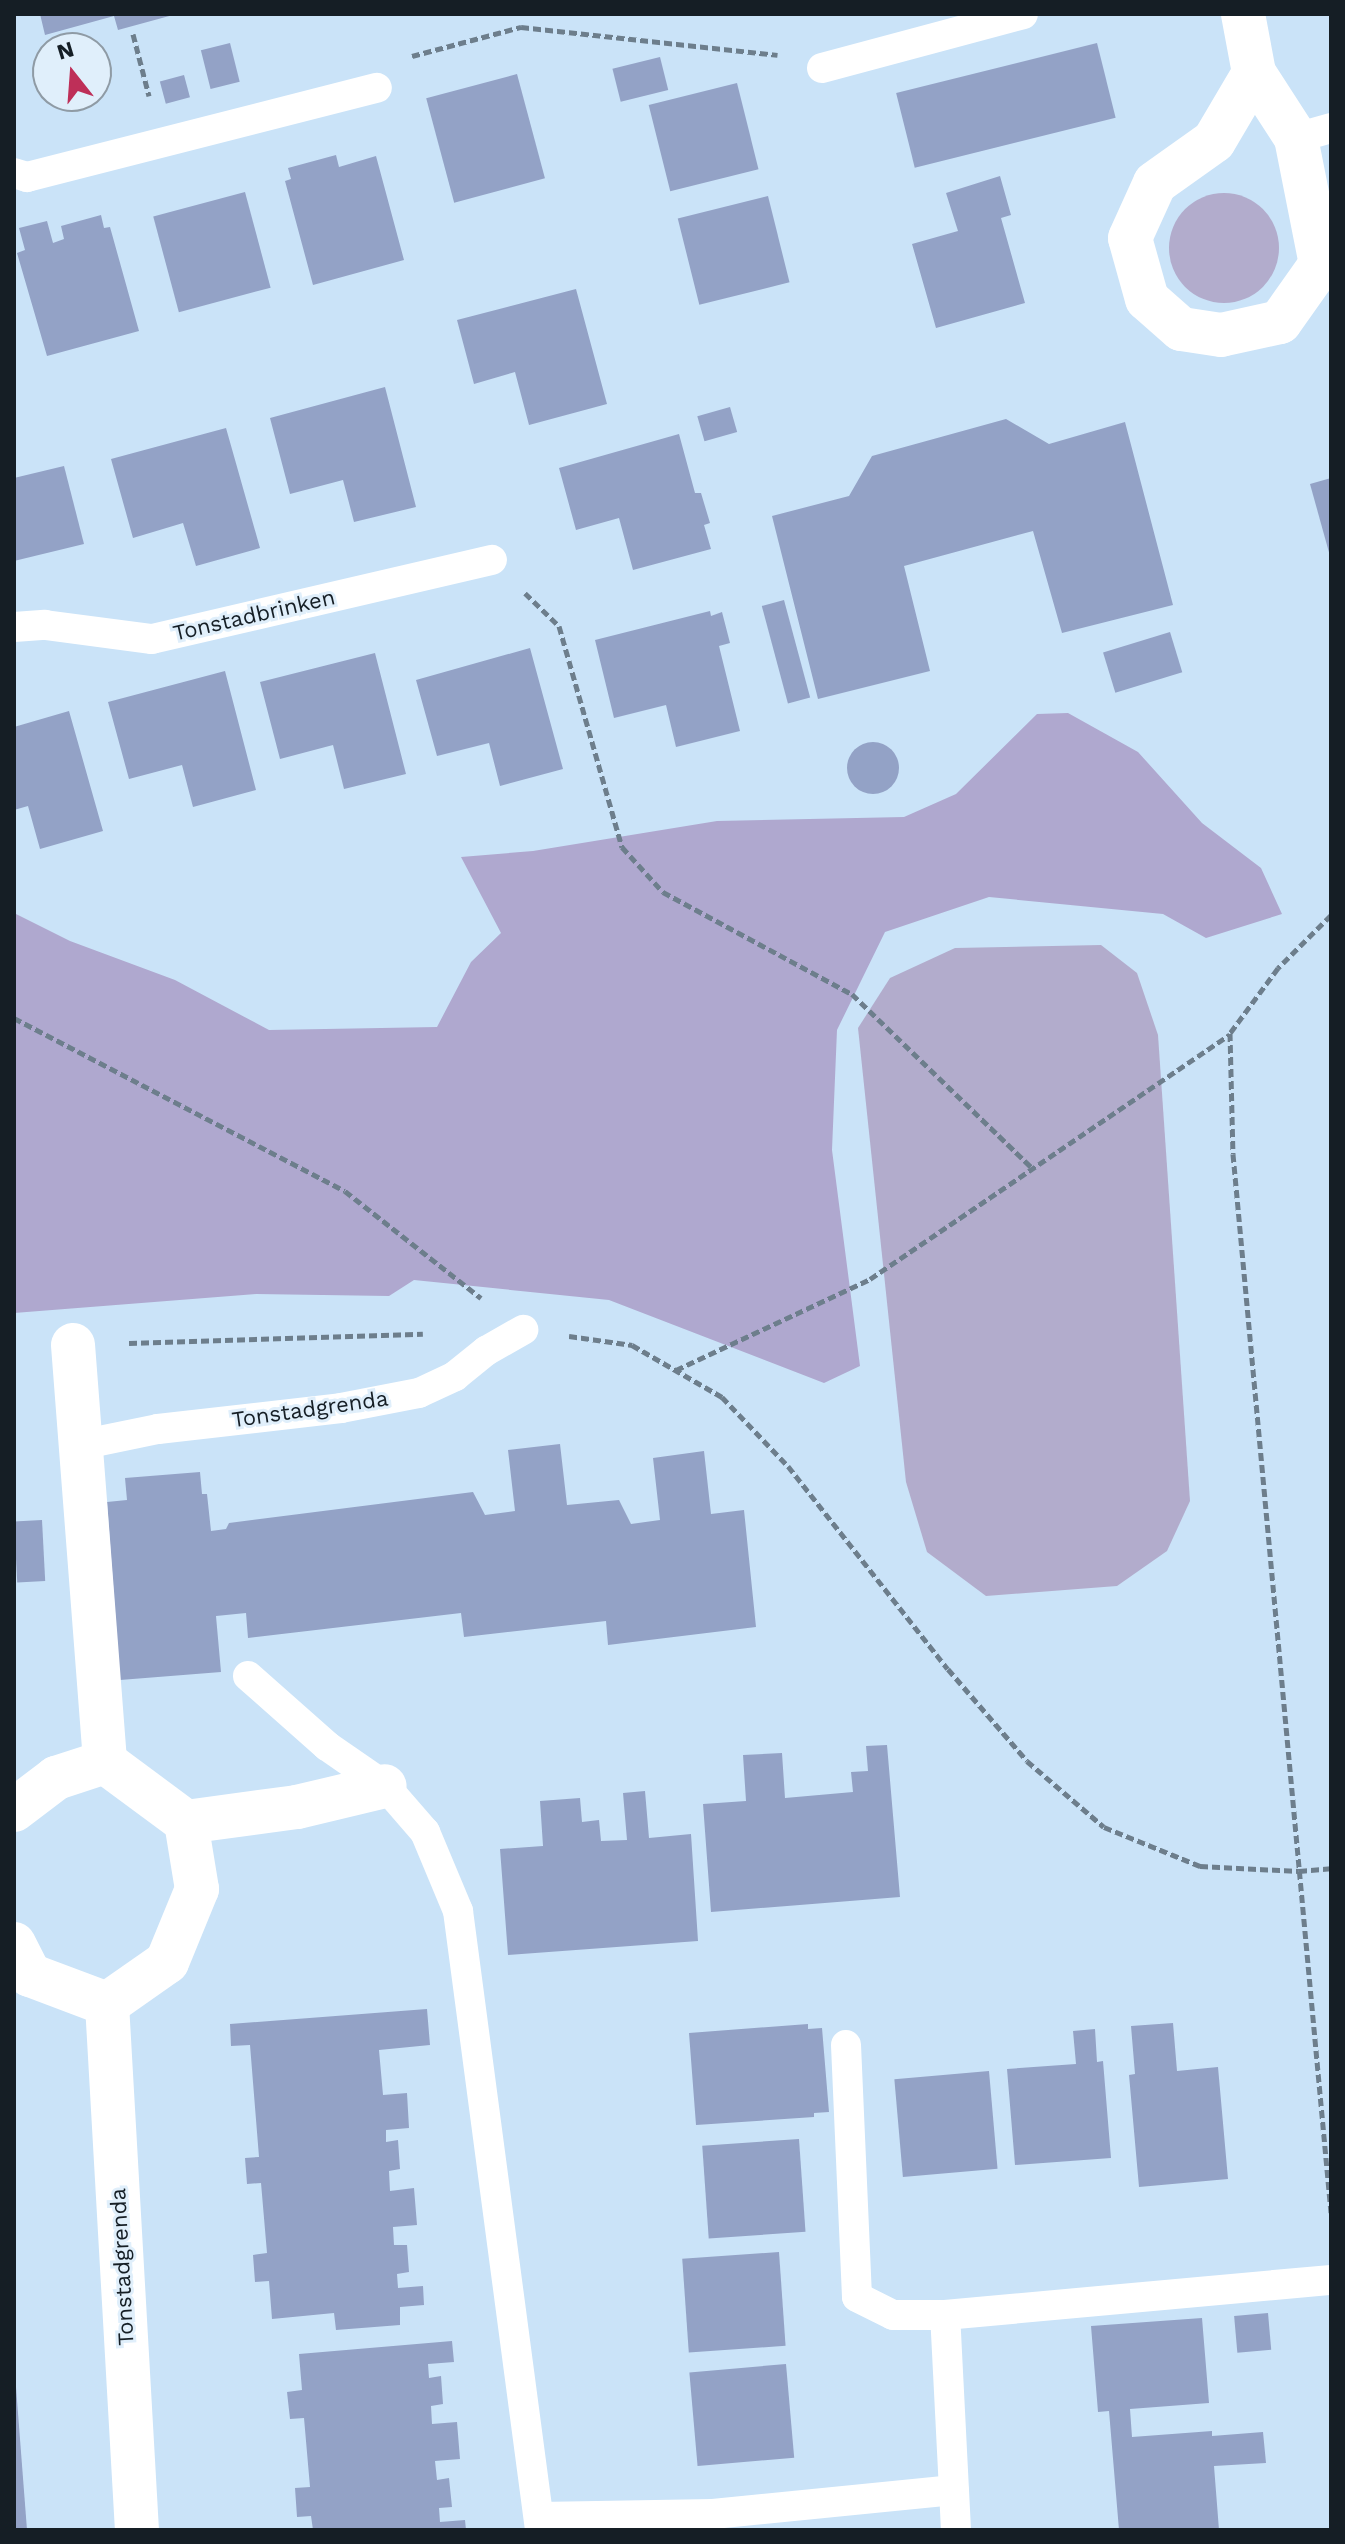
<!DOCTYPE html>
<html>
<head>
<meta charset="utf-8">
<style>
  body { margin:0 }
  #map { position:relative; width:1345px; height:2544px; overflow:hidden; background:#cae3f8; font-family:"Work Sans",sans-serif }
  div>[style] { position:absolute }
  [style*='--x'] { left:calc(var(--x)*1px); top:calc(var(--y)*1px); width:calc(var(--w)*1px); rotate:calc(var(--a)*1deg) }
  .green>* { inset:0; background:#b2accc }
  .round { border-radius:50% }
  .forest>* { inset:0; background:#afa8cf }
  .building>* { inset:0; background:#93a2c6; transform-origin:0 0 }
  .path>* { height:5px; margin-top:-2.5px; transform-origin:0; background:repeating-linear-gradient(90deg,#6d7e8c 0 8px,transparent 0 12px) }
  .lane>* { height:30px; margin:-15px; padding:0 15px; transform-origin:15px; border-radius:15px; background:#fff }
  .street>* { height:44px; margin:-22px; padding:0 22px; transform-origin:22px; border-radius:22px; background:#fff }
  span { translate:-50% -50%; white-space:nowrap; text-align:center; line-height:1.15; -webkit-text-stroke:6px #e0effb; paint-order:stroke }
  .street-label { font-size:22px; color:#151e25 }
  .frame { position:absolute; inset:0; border:16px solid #151e25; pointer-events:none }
  .north { position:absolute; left:32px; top:32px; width:80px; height:80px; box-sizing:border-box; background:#e0effb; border:2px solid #8f9ba5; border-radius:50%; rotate:343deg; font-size:22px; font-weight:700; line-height:32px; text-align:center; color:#151e25 }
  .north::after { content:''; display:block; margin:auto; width:28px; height:36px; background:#be2f58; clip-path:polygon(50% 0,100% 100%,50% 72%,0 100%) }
</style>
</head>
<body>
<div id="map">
  <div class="green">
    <i class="round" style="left:1169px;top:193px;width:110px;height:110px"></i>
    <i style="clip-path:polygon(1101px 945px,1137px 973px,1158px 1035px,1190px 1501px,1167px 1551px,1117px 1586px,986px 1596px,927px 1552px,906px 1482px,858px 1028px,890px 978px,955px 948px)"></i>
  </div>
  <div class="forest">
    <i style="clip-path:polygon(1068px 713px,1138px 752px,1202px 823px,1261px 868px,1282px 914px,1206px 938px,1163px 914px,989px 897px,885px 932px,837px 1030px,832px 1150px,860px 1366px,824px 1383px,609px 1300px,414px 1280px,389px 1296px,256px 1294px,14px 1313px,14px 913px,70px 941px,175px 980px,269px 1030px,437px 1027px,471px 962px,501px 933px,461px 857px,533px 851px,717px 821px,904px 817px,956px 794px,1037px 714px)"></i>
  </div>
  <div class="building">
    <i style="clip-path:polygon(40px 14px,173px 14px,173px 15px,118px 30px,114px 16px,45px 35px)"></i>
    <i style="left:230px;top:43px;width:40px;height:30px;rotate:76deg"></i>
    <i style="left:1097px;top:43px;width:77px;height:207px;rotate:76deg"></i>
    <i style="left:660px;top:57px;width:34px;height:49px;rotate:76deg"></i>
    <i style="left:517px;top:74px;width:108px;height:94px;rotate:75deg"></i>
    <i style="left:184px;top:75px;width:23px;height:25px;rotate:75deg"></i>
    <i style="left:737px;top:83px;width:89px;height:91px;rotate:76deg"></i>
    <i style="clip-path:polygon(336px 155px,339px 167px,376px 156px,404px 260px,313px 285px,285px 181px,291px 179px,288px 168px)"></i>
    <i style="clip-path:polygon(1000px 176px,1011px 215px,1001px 218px,1025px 303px,936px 328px,912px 244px,958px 231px,946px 193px)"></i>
    <i style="left:245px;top:192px;width:99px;height:95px;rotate:75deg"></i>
    <i style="left:768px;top:196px;width:89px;height:93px;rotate:76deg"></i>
    <i style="clip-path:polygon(101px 215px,104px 228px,110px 227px,139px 331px,47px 356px,17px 253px,25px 250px,19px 228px,47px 221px,53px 243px,64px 239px,61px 226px)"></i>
    <i style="clip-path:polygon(576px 289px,607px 404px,529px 425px,515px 372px,474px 384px,457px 320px)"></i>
    <i style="clip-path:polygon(385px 387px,416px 507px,354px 522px,343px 480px,290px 494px,270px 418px)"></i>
    <i style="left:730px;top:407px;width:26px;height:34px;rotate:74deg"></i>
    <i style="clip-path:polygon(1006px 419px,1049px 444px,1125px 422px,1173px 605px,1062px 633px,1033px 531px,904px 566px,930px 671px,818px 699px,772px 516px,849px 496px,872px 456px)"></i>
    <i style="clip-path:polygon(226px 428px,260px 548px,196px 566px,183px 523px,133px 538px,111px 459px)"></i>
    <i style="clip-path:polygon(679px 434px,695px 493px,701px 493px,710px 523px,704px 525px,711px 549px,633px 570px,619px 518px,576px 530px,559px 468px)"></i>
    <i style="clip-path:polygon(64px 466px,84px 544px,14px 561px,14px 478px)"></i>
    <i style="clip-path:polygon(1331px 478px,1331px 556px,1330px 556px,1310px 484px)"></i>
    <i style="left:784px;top:600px;width:101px;height:23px;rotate:75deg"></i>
    <i style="clip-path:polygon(710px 611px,711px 616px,722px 612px,730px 643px,719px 646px,740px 731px,676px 747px,666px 705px,614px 718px,595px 640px)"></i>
    <i style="left:1170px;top:632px;width:42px;height:70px;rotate:73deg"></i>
    <i style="clip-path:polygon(530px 648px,563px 769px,500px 786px,489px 743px,437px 756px,416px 680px)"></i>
    <i style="clip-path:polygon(375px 653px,406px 774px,344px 789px,333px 745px,280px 759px,260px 682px)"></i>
    <i style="clip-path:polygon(225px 671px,256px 790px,193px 807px,182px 765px,129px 779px,108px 702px)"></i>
    <i style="clip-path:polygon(69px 711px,103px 831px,40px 849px,28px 806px,14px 810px,14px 727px)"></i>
    <i class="round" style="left:847px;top:742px;width:52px;height:52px"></i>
    <i style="clip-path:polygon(560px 1444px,567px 1505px,619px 1500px,631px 1524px,660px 1520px,653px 1458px,704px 1451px,711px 1514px,744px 1510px,756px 1627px,608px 1645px,606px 1621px,464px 1637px,461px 1613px,248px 1638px,246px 1613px,216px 1616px,221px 1672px,120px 1680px,107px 1502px,127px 1500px,125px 1478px,200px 1472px,202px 1494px,207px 1494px,211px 1531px,226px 1529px,229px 1523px,473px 1492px,485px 1515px,515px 1511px,508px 1450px)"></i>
    <i style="left:42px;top:1520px;width:61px;height:28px;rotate:87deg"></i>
    <i style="clip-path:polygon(887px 1745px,900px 1897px,711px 1912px,703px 1804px,746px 1801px,743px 1755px,782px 1753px,785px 1798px,853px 1792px,851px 1772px,868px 1771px,866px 1746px)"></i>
    <i style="clip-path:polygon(645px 1791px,649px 1838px,691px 1834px,698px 1941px,508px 1955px,500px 1849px,543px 1846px,540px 1801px,580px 1798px,582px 1822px,599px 1820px,601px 1841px,627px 1840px,623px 1793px)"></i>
    <i style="clip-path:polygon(427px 2009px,430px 2045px,379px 2050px,383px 2095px,407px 2093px,409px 2128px,386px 2130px,386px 2142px,398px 2140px,400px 2169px,389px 2171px,390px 2191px,414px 2188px,417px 2225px,393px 2227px,394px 2245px,407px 2245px,409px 2272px,397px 2274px,398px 2288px,423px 2286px,424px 2305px,400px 2307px,400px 2325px,336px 2330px,334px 2313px,272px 2319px,269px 2281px,255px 2282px,253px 2255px,267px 2253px,261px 2183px,247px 2184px,245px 2158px,259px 2157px,250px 2045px,231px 2046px,230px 2024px)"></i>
    <i style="clip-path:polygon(1173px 2023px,1177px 2071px,1218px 2067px,1228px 2179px,1139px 2187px,1129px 2075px,1135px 2074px,1131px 2026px)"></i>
    <i style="clip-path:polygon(808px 2024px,808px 2029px,822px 2028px,829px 2112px,814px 2113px,814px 2117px,696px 2125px,689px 2033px)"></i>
    <i style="clip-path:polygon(1095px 2029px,1097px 2062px,1103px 2061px,1111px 2158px,1015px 2165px,1007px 2069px,1076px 2064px,1073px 2031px)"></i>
    <i style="left:989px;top:2071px;width:98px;height:95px;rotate:85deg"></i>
    <i style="left:799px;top:2139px;width:93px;height:97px;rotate:86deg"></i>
    <i style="left:779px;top:2252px;width:94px;height:97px;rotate:86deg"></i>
    <i style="left:1268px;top:2313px;width:37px;height:34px;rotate:85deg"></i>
    <i style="clip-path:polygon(1202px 2318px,1209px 2403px,1130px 2409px,1132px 2437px,1212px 2431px,1212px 2436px,1263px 2432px,1266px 2463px,1214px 2466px,1219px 2530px,1119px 2530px,1109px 2411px,1098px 2412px,1091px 2326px)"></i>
    <i style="clip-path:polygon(452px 2341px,454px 2362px,428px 2364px,429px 2378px,441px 2376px,443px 2404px,431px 2406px,432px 2424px,457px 2422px,460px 2459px,435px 2461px,437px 2480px,449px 2478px,452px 2507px,439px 2508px,440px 2522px,465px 2520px,466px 2530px,313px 2530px,311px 2516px,297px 2517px,295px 2488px,310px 2487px,304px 2418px,290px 2419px,287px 2392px,302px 2390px,299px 2354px)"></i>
    <i style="left:786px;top:2364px;width:94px;height:97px;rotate:85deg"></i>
    <i style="clip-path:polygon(14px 2387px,16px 2387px,27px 2530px,14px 2530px)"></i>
  </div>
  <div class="path">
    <i style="--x:133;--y:34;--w:64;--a:75.5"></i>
    <i style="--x:412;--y:56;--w:113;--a:-14.9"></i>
    <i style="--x:521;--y:27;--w:258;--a:6.2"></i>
    <i style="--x:525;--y:593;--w:47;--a:44.1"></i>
    <i style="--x:559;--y:626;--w:230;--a:74.1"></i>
    <i style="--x:622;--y:847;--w:61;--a:47.7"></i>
    <i style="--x:663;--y:892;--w:215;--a:28.4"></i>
    <i style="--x:852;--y:994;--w:250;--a:44"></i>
    <i style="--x:1331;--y:915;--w:75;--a:135"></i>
    <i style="--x:1278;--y:968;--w:81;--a:126.4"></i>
    <i style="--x:1230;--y:1033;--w:121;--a:88.6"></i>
    <i style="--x:1233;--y:1154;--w:1063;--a:84.71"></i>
    <i style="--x:14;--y:1018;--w:373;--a:27.6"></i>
    <i style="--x:345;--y:1191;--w:173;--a:38.2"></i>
    <i style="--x:569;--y:1336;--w:64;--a:8.1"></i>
    <i style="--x:632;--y:1345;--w:104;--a:30"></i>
    <i style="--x:722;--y:1397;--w:95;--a:46.3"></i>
    <i style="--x:788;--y:1466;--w:258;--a:51.8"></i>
    <i style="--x:948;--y:1669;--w:121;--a:49.3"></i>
    <i style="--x:1027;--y:1761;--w:101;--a:40.6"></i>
    <i style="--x:1104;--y:1827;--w:104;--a:22.1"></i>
    <i style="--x:1200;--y:1866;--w:99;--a:2.9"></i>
    <i style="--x:1299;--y:1871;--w:32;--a:-5"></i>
    <i style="--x:129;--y:1343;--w:294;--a:-1.8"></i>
    <i style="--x:676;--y:1370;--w:214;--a:-25.1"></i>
    <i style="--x:870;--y:1279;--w:435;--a:-34.2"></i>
  </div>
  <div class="lane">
    <i style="--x:822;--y:68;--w:208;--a:-15"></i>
    <i style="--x:1296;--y:138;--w:36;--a:-16"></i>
    <i style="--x:14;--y:173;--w:14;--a:17"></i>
    <i style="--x:27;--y:177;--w:361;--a:-14.3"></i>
    <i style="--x:14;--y:627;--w:31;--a:-4"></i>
    <i style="--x:45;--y:625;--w:108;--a:7.5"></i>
    <i style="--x:152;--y:639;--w:349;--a:-13.1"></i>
    <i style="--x:80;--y:1445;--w:80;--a:-11.6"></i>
    <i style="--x:158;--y:1429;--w:184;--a:-6.5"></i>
    <i style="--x:341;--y:1408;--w:79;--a:-10.9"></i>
    <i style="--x:419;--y:1393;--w:40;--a:-25"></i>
    <i style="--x:455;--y:1376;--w:40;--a:-39"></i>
    <i style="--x:486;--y:1351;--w:43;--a:-29.6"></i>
    <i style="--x:248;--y:1676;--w:106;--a:41.5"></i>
    <i style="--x:327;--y:1746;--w:70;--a:34.6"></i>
    <i style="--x:385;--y:1786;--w:61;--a:49"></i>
    <i style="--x:425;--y:1832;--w:86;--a:67.3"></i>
    <i style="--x:458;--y:1911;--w:624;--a:82.45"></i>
    <i style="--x:846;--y:2045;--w:252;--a:87.5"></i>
    <i style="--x:857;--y:2297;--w:40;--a:26.6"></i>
    <i style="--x:893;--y:2315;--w:52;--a:0"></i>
    <i style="--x:539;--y:2517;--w:174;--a:-1"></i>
    <i style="--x:713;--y:2514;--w:242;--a:-5.7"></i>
    <i style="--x:956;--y:2530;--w:215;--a:-92.9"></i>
    <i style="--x:945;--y:2315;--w:388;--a:-5.2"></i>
  </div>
  <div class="street">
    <i style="--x:1243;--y:14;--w:60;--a:79.4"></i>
    <i style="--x:1254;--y:73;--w:77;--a:57.1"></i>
    <i style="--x:1296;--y:138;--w:128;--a:78.8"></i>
    <i style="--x:1321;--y:264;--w:71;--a:125.3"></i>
    <i style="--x:1280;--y:322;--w:60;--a:167.6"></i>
    <i style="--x:1221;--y:335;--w:40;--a:-171.5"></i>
    <i style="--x:1181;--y:329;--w:45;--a:-138.6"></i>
    <i style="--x:1147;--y:299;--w:63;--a:-105.6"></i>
    <i style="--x:1130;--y:238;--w:60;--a:-65.6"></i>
    <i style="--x:1155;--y:183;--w:72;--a:-35.4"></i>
    <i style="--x:1214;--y:141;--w:79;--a:-59.5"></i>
    <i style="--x:73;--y:1345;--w:418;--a:85.6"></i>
    <i style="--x:14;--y:1810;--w:53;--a:-37.3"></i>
    <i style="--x:56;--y:1778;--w:52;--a:-18.1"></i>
    <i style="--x:105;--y:1762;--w:101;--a:36.5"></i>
    <i style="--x:186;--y:1822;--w:68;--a:80.7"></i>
    <i style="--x:197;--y:1889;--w:79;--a:112.3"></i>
    <i style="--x:167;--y:1962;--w:73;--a:145"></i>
    <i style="--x:186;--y:1822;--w:112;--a:-7.7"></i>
    <i style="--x:297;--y:1807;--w:90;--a:-13.4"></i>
    <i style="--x:14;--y:1944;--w:35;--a:63"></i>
    <i style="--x:30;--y:1975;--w:82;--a:20.6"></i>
    <i style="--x:107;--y:2004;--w:527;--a:86.74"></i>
  </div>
  <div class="street-label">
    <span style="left:254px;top:615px;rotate:-13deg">Tonstadbrinken</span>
    <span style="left:310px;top:1409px;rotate:-8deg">Tonstadgrenda</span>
    <span style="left:122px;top:2267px;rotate:-93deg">Tonstadgrenda</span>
  </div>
  <div class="frame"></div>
  <div class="north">N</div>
</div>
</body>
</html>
